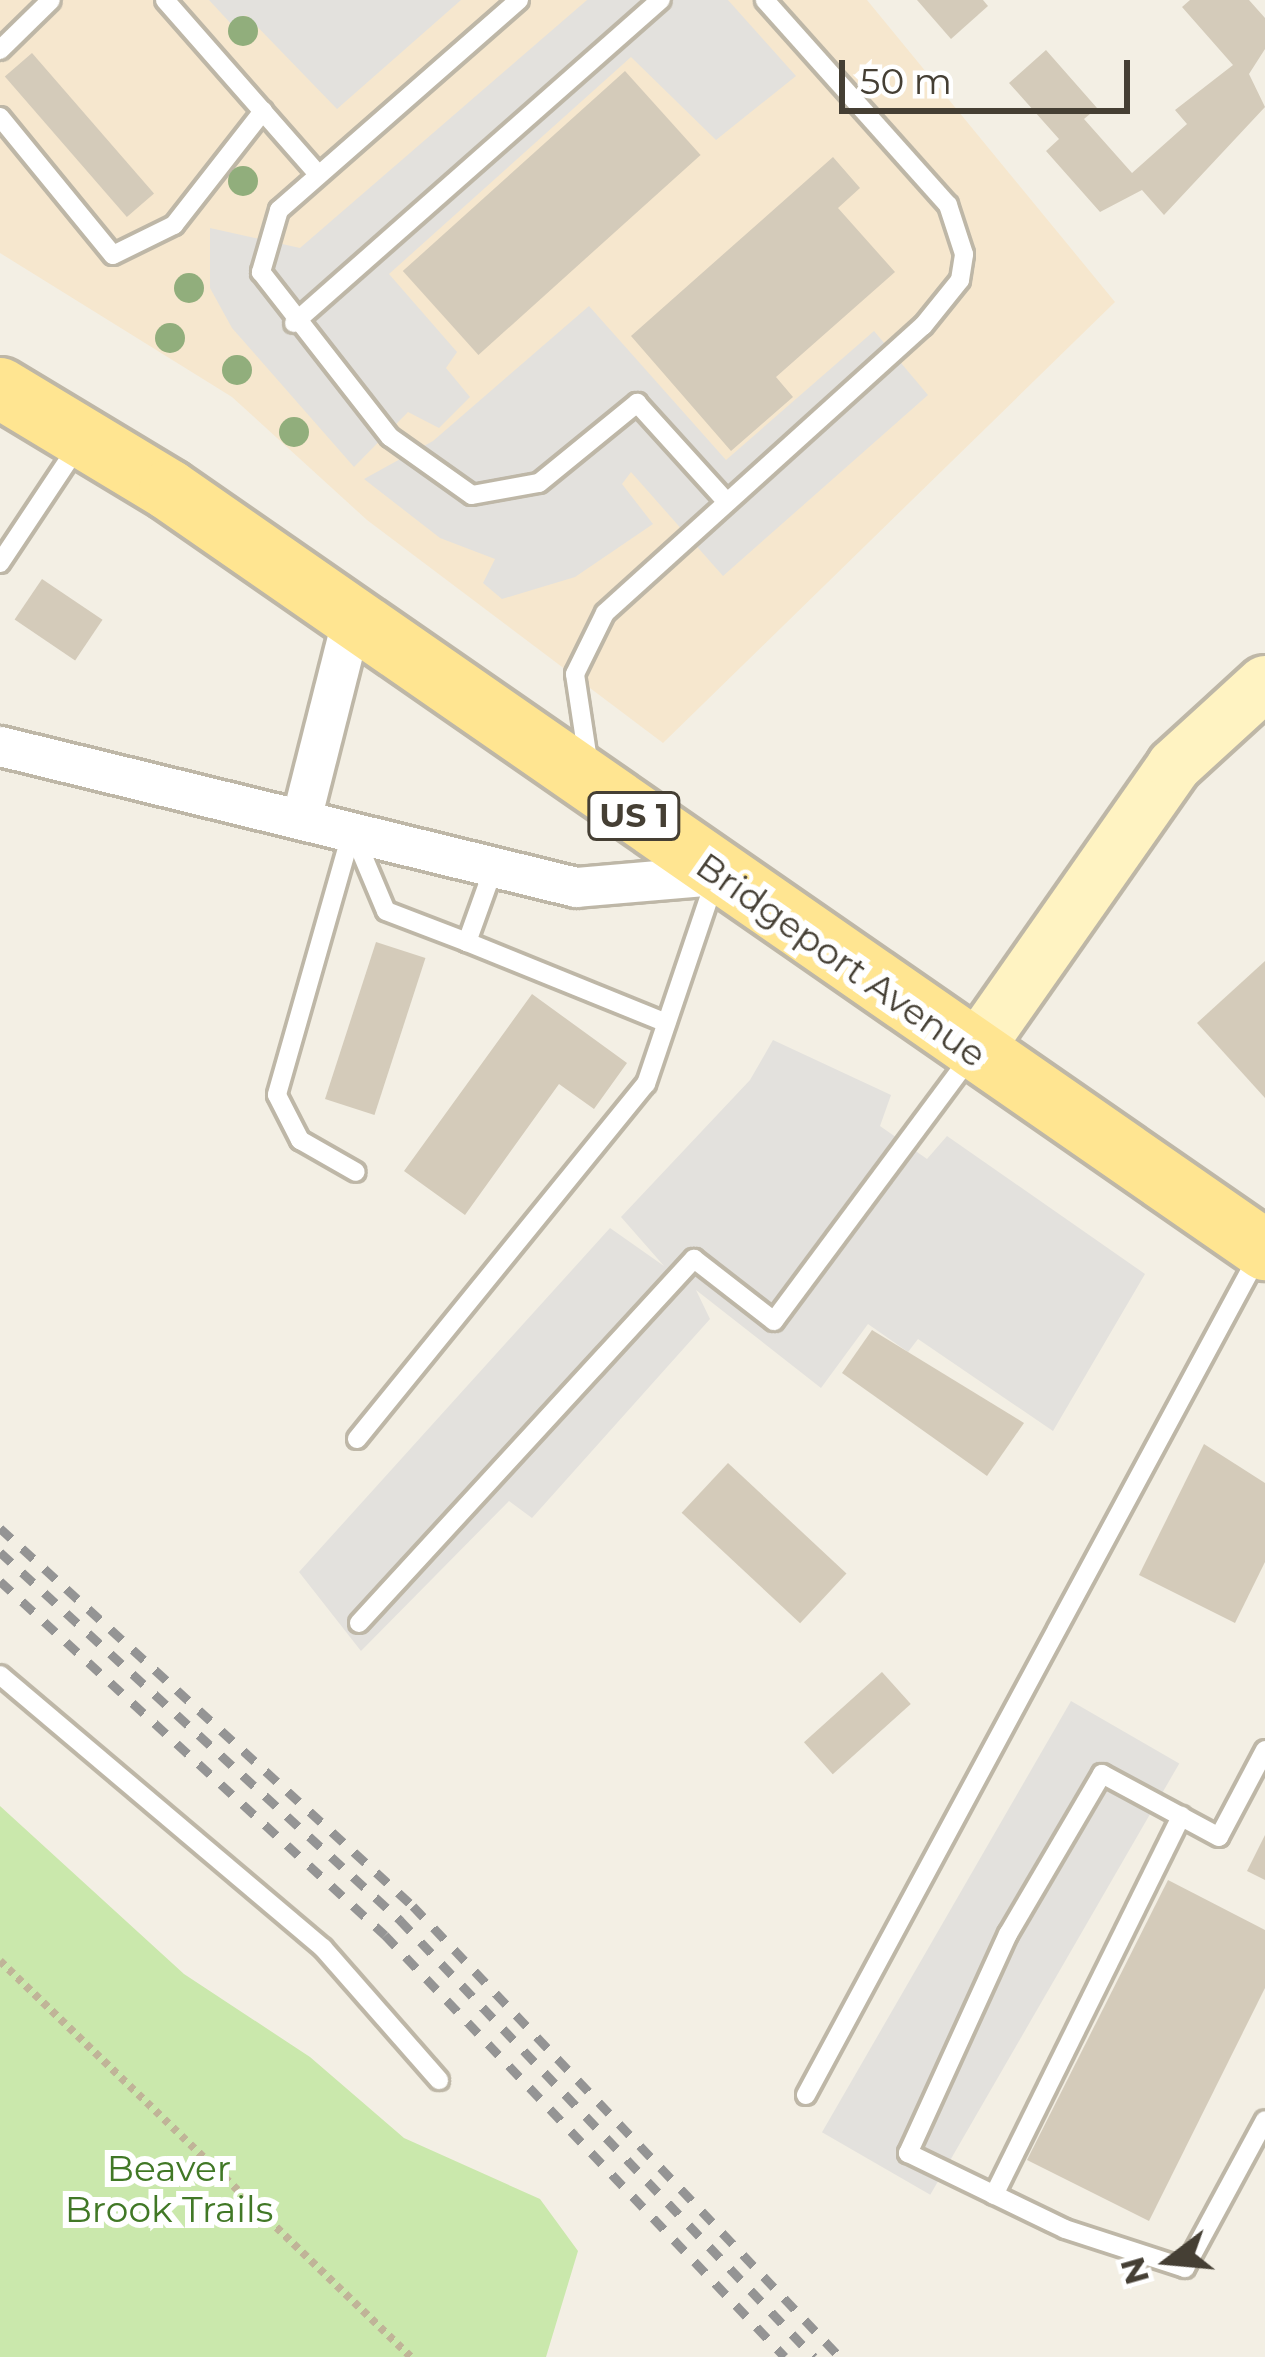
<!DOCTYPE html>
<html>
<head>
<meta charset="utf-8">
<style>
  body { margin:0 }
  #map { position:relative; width:1265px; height:2357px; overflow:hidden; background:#f3efe4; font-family:Montserrat,sans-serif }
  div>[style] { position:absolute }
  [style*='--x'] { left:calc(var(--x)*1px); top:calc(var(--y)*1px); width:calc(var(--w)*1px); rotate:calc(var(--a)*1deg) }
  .commercial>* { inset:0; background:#f6e7ce }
  .green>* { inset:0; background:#cae8ac }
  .parking>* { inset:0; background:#e3e1dd; transform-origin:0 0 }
  .building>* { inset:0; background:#d4cbba; transform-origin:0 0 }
  .path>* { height:8px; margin-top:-4px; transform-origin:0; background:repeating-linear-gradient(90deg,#c0b498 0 6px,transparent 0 12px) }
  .roads { filter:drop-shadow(3px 0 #beb7a7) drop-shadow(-3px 0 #beb7a7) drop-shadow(0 3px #beb7a7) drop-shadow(0 -3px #beb7a7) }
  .lane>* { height:18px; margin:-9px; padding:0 9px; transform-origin:9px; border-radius:9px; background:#fff }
  .street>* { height:39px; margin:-19.5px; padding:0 19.5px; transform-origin:19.5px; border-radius:19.5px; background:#fff }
  .secondary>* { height:54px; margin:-27px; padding:0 27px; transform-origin:27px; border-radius:27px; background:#fff3c2 }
  .primary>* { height:60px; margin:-30px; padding:0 30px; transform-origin:30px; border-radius:30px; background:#ffe591 }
  .rail>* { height:9px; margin-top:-4.5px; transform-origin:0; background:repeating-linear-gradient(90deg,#949494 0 15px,transparent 0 30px) }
  .trees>* { width:30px; height:30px; margin:-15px; border-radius:50%; background:#91ae7c }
  span { translate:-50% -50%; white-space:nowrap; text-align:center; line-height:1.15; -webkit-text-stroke:12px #fff; paint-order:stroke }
  .shield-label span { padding:3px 9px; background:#fff; border:3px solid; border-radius:9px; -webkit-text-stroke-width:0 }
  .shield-label { font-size:33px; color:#453f34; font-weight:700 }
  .street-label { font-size:36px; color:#453f34 }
  .park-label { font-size:36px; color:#417826 }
  .north { position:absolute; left:1109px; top:2201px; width:120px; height:120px; -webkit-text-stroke:9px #fff; paint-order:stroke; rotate:254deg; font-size:33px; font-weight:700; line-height:48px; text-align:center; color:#453f34 }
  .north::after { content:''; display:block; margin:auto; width:42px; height:54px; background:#453f34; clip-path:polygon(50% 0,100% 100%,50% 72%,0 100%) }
  .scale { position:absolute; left:839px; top:60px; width:291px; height:54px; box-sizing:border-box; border:6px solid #453f34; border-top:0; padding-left:15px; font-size:36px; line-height:42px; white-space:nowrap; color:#453f34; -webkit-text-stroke:9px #fff; paint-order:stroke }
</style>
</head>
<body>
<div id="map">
  <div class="commercial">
    <i style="clip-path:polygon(0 0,867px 0,1115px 302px,663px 743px,367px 520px,232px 397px,0 253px)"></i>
  </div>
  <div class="green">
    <i style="clip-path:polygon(0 1806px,184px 1974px,310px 2057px,404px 2138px,540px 2199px,578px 2251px,546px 2357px,0 2357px)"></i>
  </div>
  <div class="parking">
    <i style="clip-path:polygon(209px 0,461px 0,337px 109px,246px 15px,234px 27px)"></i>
    <i style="clip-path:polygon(587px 0,728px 0,796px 76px,716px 140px,631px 57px,389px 274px,457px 352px,446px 368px,470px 397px,439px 428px,408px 412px,354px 467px,232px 328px,210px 288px,210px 228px,300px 248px)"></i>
    <i style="clip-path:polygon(589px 306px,726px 460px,874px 331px,928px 395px,723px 576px,631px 472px,622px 484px,653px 524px,575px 577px,502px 599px,483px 583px,495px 559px,440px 538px,364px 479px,433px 441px)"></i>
    <i style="clip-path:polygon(773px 1040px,891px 1095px,880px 1126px,927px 1159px,947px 1136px,1145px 1274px,1053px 1431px,918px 1339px,908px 1352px,868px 1324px,821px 1388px,696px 1290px,710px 1319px,532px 1518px,509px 1501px,361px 1651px,299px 1572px,610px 1228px,664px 1266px,621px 1217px,750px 1080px)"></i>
    <i style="left:1071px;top:1701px;width:125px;height:498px;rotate:30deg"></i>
  </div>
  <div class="building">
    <i style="clip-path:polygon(917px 0,983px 0,988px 6px,951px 39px)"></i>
    <i style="clip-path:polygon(1190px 0,1249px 0,1265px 18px,1265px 49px,1249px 74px,1265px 107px,1164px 215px,1142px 190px,1100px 212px,1046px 151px,1059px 139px,1009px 83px,1046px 50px,1097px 108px,1084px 119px,1132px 173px,1187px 124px,1175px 110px,1233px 65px,1182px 7px)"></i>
    <i style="left:32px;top:53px;width:186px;height:36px;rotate:49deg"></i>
    <i style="left:625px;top:71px;width:113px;height:299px;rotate:48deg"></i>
    <i style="clip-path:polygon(833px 157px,860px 188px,838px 208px,895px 272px,776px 377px,793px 397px,731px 451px,631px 336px)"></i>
    <i style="left:42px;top:579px;width:73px;height:49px;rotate:34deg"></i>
    <i style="left:376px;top:942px;width:52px;height:165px;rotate:18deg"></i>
    <i style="clip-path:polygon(1265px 961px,1265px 1098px,1197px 1023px)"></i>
    <i style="clip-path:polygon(532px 994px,627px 1063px,594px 1109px,559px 1084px,465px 1215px,404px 1171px)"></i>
    <i style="clip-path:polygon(872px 1330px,1024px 1423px,987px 1476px,842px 1373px)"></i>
    <i style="clip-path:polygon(1204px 1444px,1265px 1483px,1265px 1562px,1235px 1623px,1139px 1575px)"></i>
    <i style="left:728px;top:1463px;width:162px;height:68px;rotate:43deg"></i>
    <i style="left:882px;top:1672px;width:43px;height:105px;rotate:48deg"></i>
    <i style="clip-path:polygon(1265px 1835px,1265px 1880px,1247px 1871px)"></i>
    <i style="clip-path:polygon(1168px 1880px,1265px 1930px,1265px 1988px,1149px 2221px,1027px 2160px)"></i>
  </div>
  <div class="path">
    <i style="--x:0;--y:1961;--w:571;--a:43.94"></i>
  </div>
  <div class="roads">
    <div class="lane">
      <i style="--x:165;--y:0;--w:232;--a:48.7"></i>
      <i style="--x:519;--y:0;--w:319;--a:138.8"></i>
      <i style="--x:279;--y:210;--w:65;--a:106.2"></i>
      <i style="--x:261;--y:272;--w:209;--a:52"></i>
      <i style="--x:390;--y:437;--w:100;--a:35.3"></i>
      <i style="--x:472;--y:495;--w:68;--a:-10.2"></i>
      <i style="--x:539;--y:483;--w:127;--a:-39.2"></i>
      <i style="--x:637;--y:403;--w:128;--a:47.8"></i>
      <i style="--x:0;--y:50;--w:71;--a:-44.4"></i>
      <i style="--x:0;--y:117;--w:178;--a:50.7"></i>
      <i style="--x:113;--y:255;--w:68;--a:-26.2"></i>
      <i style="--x:174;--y:225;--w:145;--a:-52"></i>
      <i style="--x:294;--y:323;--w:489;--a:-41.4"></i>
      <i style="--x:0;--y:563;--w:139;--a:-56.4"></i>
      <i style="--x:588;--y:760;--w:87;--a:-98.6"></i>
      <i style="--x:575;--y:674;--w:68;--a:-63.8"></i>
      <i style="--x:605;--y:613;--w:428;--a:-42.1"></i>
      <i style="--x:923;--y:326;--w:59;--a:-51.2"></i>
      <i style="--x:960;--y:280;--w:26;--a:-81"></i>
      <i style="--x:964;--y:254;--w:52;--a:-108.1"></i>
      <i style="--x:948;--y:205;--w:275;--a:-131.8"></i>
      <i style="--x:352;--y:831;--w:274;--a:105.9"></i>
      <i style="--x:277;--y:1095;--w:51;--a:62.9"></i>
      <i style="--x:300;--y:1140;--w:64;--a:29.7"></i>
      <i style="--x:354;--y:835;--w:82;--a:67.2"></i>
      <i style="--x:386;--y:911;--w:87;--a:20.9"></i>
      <i style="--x:494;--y:867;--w:80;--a:109.8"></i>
      <i style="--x:467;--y:942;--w:215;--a:22.1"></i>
      <i style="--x:357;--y:1439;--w:458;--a:-50.9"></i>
      <i style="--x:646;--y:1084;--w:215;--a:-71.3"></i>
      <i style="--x:359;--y:1623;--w:495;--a:-47.4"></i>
      <i style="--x:694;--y:1259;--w:101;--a:37.8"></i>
      <i style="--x:774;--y:1321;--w:330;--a:-53.4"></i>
      <i style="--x:0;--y:1675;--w:423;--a:40.2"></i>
      <i style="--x:323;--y:1948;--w:176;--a:48.7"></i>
      <i style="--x:1265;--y:1750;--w:98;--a:117.9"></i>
      <i style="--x:1219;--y:1837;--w:133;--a:-151.7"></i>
      <i style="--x:1102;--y:1774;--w:186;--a:120.4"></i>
      <i style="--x:1008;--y:1934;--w:241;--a:114.5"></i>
      <i style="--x:908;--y:2153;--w:174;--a:25.8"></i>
      <i style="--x:1065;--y:2229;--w:126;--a:18"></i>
      <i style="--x:1185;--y:2268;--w:168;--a:-61.6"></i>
      <i style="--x:806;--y:2095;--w:955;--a:-61.69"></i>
      <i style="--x:994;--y:2195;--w:423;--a:-63.7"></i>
    </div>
    <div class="street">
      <i style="--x:0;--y:746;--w:593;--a:13.76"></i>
      <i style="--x:576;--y:887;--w:141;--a:-4.9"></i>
      <i style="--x:301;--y:819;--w:203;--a:-75.8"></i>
    </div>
    <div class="secondary">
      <i style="--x:974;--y:1052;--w:349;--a:-55"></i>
      <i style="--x:1174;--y:766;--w:123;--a:-42.4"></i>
    </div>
    <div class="primary">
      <i style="--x:0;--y:388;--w:197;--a:31.1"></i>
      <i style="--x:169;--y:490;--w:1334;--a:34.74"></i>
    </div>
  </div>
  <div class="rail">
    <i style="--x:0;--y:1528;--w:560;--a:42.47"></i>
    <i style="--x:413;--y:1906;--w:621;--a:46.57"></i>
    <i style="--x:0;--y:1552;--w:544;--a:42.61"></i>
    <i style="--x:400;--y:1920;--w:602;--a:46.55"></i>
    <i style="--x:0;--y:1581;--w:523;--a:42.6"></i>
    <i style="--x:385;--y:1935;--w:581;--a:46.53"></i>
  </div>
  <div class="trees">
    <i style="left:243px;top:31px"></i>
    <i style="left:243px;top:181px"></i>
    <i style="left:189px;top:288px"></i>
    <i style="left:170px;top:338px"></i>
    <i style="left:237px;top:370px"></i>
    <i style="left:294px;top:432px"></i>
  </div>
  <div class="shield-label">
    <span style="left:634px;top:816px">US 1</span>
  </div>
  <div class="street-label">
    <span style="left:841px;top:960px;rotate:35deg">Bridgeport Avenue</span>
  </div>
  <div class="park-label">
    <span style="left:169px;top:2189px">Beaver<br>Brook Trails</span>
  </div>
  <div class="north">N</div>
  <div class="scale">50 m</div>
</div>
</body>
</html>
